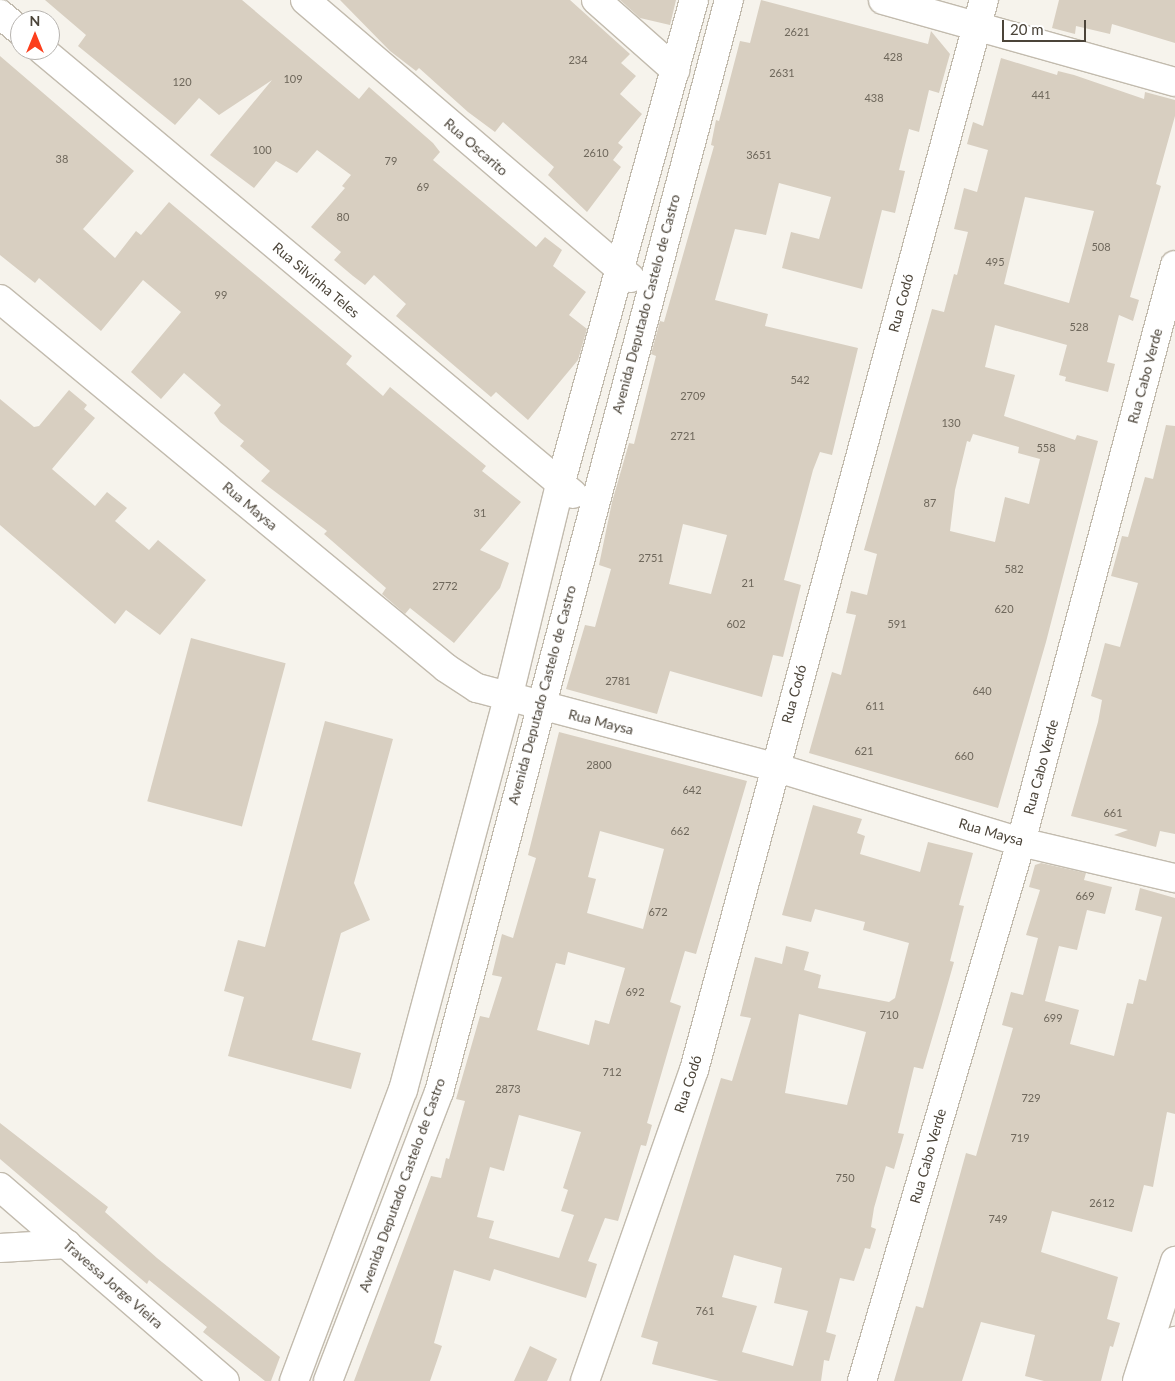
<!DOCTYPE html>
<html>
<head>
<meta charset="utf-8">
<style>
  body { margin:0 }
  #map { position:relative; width:1175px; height:1381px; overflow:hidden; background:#f6f3ec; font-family:Lato,sans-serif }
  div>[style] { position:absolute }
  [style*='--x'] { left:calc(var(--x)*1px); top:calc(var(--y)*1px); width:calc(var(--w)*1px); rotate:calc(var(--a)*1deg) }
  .building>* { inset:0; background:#d8cfc1; transform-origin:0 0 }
  .roads { filter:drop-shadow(1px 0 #c2bbae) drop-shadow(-1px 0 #c2bbae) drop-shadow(0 1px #c2bbae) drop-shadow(0 -1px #c2bbae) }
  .minor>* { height:28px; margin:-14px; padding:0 14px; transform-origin:14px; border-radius:14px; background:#fff }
  .tertiary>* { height:28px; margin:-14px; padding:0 14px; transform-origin:14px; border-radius:14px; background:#fff }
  span { translate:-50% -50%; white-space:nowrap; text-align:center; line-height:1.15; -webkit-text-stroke:4px #fff; paint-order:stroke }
  .number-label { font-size:11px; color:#6e675b }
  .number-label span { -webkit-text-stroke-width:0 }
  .street-label { font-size:14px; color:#4b4439 }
  .north { position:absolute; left:10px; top:10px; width:50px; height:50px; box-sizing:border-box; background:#fff; border:1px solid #b7b4b0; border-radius:50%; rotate:0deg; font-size:14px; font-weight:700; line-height:20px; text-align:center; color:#4b4439 }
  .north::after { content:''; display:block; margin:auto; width:18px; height:22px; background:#fc3f1d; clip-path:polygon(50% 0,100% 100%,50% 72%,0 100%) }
  .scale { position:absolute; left:1002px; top:20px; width:84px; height:22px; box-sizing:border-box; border:2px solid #4b4439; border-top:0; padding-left:6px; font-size:15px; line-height:18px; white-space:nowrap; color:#4b4439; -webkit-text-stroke:4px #fff; paint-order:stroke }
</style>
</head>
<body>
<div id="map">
  <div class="building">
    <i style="clip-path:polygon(45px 0,242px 0,359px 99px,369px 87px,433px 143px,440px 152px,433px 160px,536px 247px,545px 237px,562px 250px,553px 266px,586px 292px,569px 315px,587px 329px,578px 360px,528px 420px,496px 392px,491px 397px,396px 316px,406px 304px,374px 275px,365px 285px,353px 276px,334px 260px,341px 252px,311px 227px,345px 188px,342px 186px,351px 175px,317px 150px,297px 173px,276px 161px,254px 188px,210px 155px,272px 80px,219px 115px,199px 98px,175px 125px,78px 46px,86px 35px)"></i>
    <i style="clip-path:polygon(340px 0,570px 0,630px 54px,621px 63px,636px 76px,620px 94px,642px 114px,618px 143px,623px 147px,613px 160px,621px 167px,587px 212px,548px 175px,554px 167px,503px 122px,495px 132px,468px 112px,419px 68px,416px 71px,390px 51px)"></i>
    <i style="clip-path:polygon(620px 0,676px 0,670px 25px,640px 18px)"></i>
    <i style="clip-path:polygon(evenodd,761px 0,928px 44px,931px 31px,950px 54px,939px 93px,929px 90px,919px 132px,909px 129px,899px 170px,905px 171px,895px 213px,882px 210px,862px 289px,782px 268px,791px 232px,819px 239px,831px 197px,779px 183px,766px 235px,735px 229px,715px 300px,768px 314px,765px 326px,858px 348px,832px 455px,820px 452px,813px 470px,784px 580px,801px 585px,783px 657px,773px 655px,762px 697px,670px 671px,657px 714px,566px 689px,585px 625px,595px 627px,611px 569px,599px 565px,612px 502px,629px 443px,634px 444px,656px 356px,651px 354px,660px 321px,664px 322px,714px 146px,711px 145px,716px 120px,719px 121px,740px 41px,750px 43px,761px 0,683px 524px,727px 535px,711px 594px,669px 584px,683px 524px)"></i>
    <i style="clip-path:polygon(1059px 0,1175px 0,1175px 43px,1112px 24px,1110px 34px,1076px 26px,1075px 34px,1052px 28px)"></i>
    <i style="clip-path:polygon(0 56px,134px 171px,83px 229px,115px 258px,136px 231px,141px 235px,169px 202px,352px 356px,346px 364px,383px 396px,390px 387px,486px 466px,482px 471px,521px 502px,480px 550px,509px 563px,500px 588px,454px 643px,410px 608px,405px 614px,397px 607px,382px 594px,386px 588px,324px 534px,327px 531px,261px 481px,270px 471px,240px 446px,244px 441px,220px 422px,214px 413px,221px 405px,184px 373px,161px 399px,131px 372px,181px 312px,143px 280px,101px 331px,39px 278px,35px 283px,0 255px)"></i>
    <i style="clip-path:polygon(evenodd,1001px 58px,1057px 75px,1058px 71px,1074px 75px,1144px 99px,1145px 92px,1175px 100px,1175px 116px,1156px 184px,1161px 186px,1130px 297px,1139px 300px,1133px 321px,1119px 315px,1107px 362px,1115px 364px,1108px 392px,1065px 381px,1066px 377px,1059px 375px,1067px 345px,995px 325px,985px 367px,1015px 375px,1004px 416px,1075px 440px,1077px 435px,1098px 441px,1046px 642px,998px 808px,809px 753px,832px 672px,841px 675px,856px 615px,846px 613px,851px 591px,867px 595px,877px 554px,864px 550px,932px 309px,944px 312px,954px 274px,957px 275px,968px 232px,954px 229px,964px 188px,977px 192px,988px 150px,967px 144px,973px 122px,983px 126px,1001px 58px,1025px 197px,1094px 211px,1069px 303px,1004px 284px,1025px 197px,1001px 58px,973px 434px,1019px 447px,1018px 453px,1040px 459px,1029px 504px,1005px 497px,995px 542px,950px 531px,955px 490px,967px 441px,970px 442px,973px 434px)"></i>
    <i style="clip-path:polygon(69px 390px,87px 405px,84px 409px,95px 418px,52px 469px,95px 506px,107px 492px,127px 508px,115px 521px,149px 550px,158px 540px,206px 580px,160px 635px,126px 610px,115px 624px,0 525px,0 399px,34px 427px,39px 426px)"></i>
    <i style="clip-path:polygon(1166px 425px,1175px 426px,1175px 834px,1160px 831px,1156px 847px,1114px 835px,1128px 830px,1071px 816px,1098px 722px,1102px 700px,1091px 696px,1105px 643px,1120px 647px,1138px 583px,1111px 576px,1122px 536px,1128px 537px,1145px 477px,1153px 479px)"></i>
    <i style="left:191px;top:638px;width:98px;height:169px;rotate:15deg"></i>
    <i style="clip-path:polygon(325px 721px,393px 739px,354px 883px,370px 920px,341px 933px,312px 1040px,361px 1053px,351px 1089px,228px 1056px,244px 997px,224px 991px,238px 940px,265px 947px)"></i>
    <i style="clip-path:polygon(evenodd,559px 732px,747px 781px,696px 954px,685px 951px,670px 1002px,681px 1006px,647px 1123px,652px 1125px,646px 1146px,641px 1145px,618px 1221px,605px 1218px,588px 1261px,597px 1264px,586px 1298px,494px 1269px,490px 1281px,454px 1270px,434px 1343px,442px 1346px,430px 1381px,354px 1381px,431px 1176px,441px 1178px,446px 1158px,449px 1159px,465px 1101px,456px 1099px,480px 1016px,489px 1018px,502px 977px,492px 975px,502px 934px,513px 938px,536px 858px,528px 855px,559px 732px,600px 831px,664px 849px,643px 929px,587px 913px,596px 879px,588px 877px,600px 831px,559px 732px,568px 952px,625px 968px,609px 1024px,595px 1020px,589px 1045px,537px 1030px,556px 963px,565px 965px,568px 952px,559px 732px,519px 1115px,581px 1132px,563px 1188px,568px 1190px,561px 1211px,574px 1215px,559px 1258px,489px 1238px,494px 1221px,477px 1217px,490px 1167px,504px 1171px,519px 1115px)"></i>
    <i style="clip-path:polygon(evenodd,813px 805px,862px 819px,857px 833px,865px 836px,860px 854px,920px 872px,928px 842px,973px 853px,959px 905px,964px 906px,950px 961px,954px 962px,941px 1008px,923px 1069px,914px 1067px,898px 1133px,904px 1134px,894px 1169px,886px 1166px,874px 1208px,871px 1227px,876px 1229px,870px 1249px,865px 1248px,854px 1281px,840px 1278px,826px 1332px,836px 1335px,829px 1361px,824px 1360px,821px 1381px,719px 1381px,652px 1364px,658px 1342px,641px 1337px,721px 1078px,732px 1081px,751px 1018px,740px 1016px,755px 957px,782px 964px,786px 946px,809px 952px,804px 970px,821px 975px,818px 988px,889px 1002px,895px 998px,909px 943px,863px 930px,865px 922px,815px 909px,811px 922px,782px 915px,813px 805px,799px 1014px,866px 1032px,847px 1105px,785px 1093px,799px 1014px,813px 805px,734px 1255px,782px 1268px,774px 1303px,808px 1311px,793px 1366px,742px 1352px,757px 1306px,722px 1297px,734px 1255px)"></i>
    <i style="clip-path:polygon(1041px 863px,1086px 873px,1084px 880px,1112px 887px,1105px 914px,1087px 910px,1077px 950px,1059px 946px,1045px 1001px,1079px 1010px,1070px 1044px,1114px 1056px,1127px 1003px,1133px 1004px,1139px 979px,1146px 981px,1162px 917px,1135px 910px,1140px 888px,1175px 898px,1175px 1114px,1167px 1112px,1153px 1187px,1144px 1185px,1132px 1232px,1052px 1211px,1041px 1252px,1118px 1277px,1107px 1319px,1120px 1323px,1113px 1347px,1110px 1346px,1101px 1381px,1044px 1381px,1025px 1376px,1035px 1335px,981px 1322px,962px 1381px,894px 1381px,916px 1306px,923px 1308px,966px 1153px,976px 1156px,1013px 1028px,1002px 1025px,1011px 992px,1023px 995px,1038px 938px,1026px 935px,1040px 890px,1029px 887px,1035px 865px)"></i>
    <i style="clip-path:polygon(0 1123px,108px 1207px,105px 1212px,157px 1258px,280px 1357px,271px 1381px,265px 1381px,203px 1332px,207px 1327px,149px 1280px,147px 1284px,0 1159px)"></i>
    <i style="clip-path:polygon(530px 1346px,557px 1359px,547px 1381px,514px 1381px)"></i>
  </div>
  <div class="roads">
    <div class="minor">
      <i style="--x:305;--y:0;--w:428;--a:40.5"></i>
      <i style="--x:596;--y:0;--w:106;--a:41.5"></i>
      <i style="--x:883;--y:0;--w:303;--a:15.7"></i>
      <i style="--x:0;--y:14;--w:26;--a:40"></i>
      <i style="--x:42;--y:50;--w:692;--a:39.9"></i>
      <i style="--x:0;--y:299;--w:579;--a:39.6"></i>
      <i style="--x:446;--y:668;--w:37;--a:33"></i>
      <i style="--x:477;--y:688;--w:307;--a:14.9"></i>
      <i style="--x:774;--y:767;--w:258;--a:16.9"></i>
      <i style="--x:1021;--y:842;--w:158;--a:13.2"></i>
      <i style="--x:0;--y:1187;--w:297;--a:40.8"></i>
      <i style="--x:0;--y:1248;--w:67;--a:-3.4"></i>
      <i style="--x:294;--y:1381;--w:311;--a:-69.5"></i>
      <i style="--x:403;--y:1090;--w:406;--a:-75"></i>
      <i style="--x:508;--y:698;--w:219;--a:-76.3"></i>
      <i style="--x:560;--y:485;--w:503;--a:-74.56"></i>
      <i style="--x:328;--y:1381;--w:310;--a:-69"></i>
      <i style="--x:439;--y:1092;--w:1130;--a:-75.13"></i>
      <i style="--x:585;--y:1381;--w:330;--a:-70.7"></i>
      <i style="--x:694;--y:1070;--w:1109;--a:-74.84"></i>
      <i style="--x:862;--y:1381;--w:562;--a:-73.56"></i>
      <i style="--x:1021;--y:842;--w:597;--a:-75.06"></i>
    </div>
    <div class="tertiary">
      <i style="--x:1137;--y:1381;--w:126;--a:-72.4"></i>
      <i style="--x:1163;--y:1381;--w:42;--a:-73.3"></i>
    </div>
  </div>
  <div class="number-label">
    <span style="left:797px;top:32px">2621</span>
    <span style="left:893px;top:57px">428</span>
    <span style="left:578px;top:60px">234</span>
    <span style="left:782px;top:73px">2631</span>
    <span style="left:293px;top:79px">109</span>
    <span style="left:182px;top:82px">120</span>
    <span style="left:1041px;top:95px">441</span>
    <span style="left:874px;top:98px">438</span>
    <span style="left:262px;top:150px">100</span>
    <span style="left:596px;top:153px">2610</span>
    <span style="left:759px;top:155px">3651</span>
    <span style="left:62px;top:159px">38</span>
    <span style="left:391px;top:161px">79</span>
    <span style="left:423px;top:187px">69</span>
    <span style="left:343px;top:217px">80</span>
    <span style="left:1101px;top:247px">508</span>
    <span style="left:995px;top:262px">495</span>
    <span style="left:221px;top:295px">99</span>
    <span style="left:1079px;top:327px">528</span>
    <span style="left:800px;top:380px">542</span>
    <span style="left:693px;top:396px">2709</span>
    <span style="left:951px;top:423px">130</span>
    <span style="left:683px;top:436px">2721</span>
    <span style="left:1046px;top:448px">558</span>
    <span style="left:930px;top:503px">87</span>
    <span style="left:480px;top:513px">31</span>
    <span style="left:651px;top:558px">2751</span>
    <span style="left:1014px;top:569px">582</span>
    <span style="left:748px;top:583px">21</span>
    <span style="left:445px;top:586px">2772</span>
    <span style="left:1004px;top:609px">620</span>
    <span style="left:736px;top:624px">602</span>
    <span style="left:897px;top:624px">591</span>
    <span style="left:618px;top:681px">2781</span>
    <span style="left:982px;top:691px">640</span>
    <span style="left:875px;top:706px">611</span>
    <span style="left:864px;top:751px">621</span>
    <span style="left:964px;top:756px">660</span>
    <span style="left:599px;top:765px">2800</span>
    <span style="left:692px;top:790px">642</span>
    <span style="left:1113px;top:813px">661</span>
    <span style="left:680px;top:831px">662</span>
    <span style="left:1085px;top:896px">669</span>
    <span style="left:658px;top:912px">672</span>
    <span style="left:635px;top:992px">692</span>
    <span style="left:889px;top:1015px">710</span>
    <span style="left:1053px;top:1018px">699</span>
    <span style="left:612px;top:1072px">712</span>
    <span style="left:508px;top:1089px">2873</span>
    <span style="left:1031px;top:1098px">729</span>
    <span style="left:1020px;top:1138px">719</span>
    <span style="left:845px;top:1178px">750</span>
    <span style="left:1102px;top:1203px">2612</span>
    <span style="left:998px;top:1219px">749</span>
    <span style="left:705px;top:1311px">761</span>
  </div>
  <div class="street-label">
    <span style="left:476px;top:147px;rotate:41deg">Rua Oscarito</span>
    <span style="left:316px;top:280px;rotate:40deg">Rua Silvinha Teles</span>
    <span style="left:901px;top:303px;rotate:-75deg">Rua Codó</span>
    <span style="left:646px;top:304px;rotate:-75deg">Avenida Deputado Castelo de Castro</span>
    <span style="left:1145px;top:376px;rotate:-75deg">Rua Cabo Verde</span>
    <span style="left:250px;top:506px;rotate:40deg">Rua Maysa</span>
    <span style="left:794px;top:694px;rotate:-75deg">Rua Codó</span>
    <span style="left:542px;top:695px;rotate:-75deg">Avenida Deputado Castelo de Castro</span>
    <span style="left:601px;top:722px;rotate:14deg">Rua Maysa</span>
    <span style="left:1041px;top:767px;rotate:-75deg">Rua Cabo Verde</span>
    <span style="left:991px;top:832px;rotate:16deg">Rua Maysa</span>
    <span style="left:688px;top:1084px;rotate:-72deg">Rua Codó</span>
    <span style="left:928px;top:1156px;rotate:-74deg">Rua Cabo Verde</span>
    <span style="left:402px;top:1185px;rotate:-70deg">Avenida Deputado Castelo de Castro</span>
    <span style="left:113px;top:1284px;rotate:41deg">Travessa Jorge Vieira</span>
  </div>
  <div class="north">N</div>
  <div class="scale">20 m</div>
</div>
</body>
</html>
